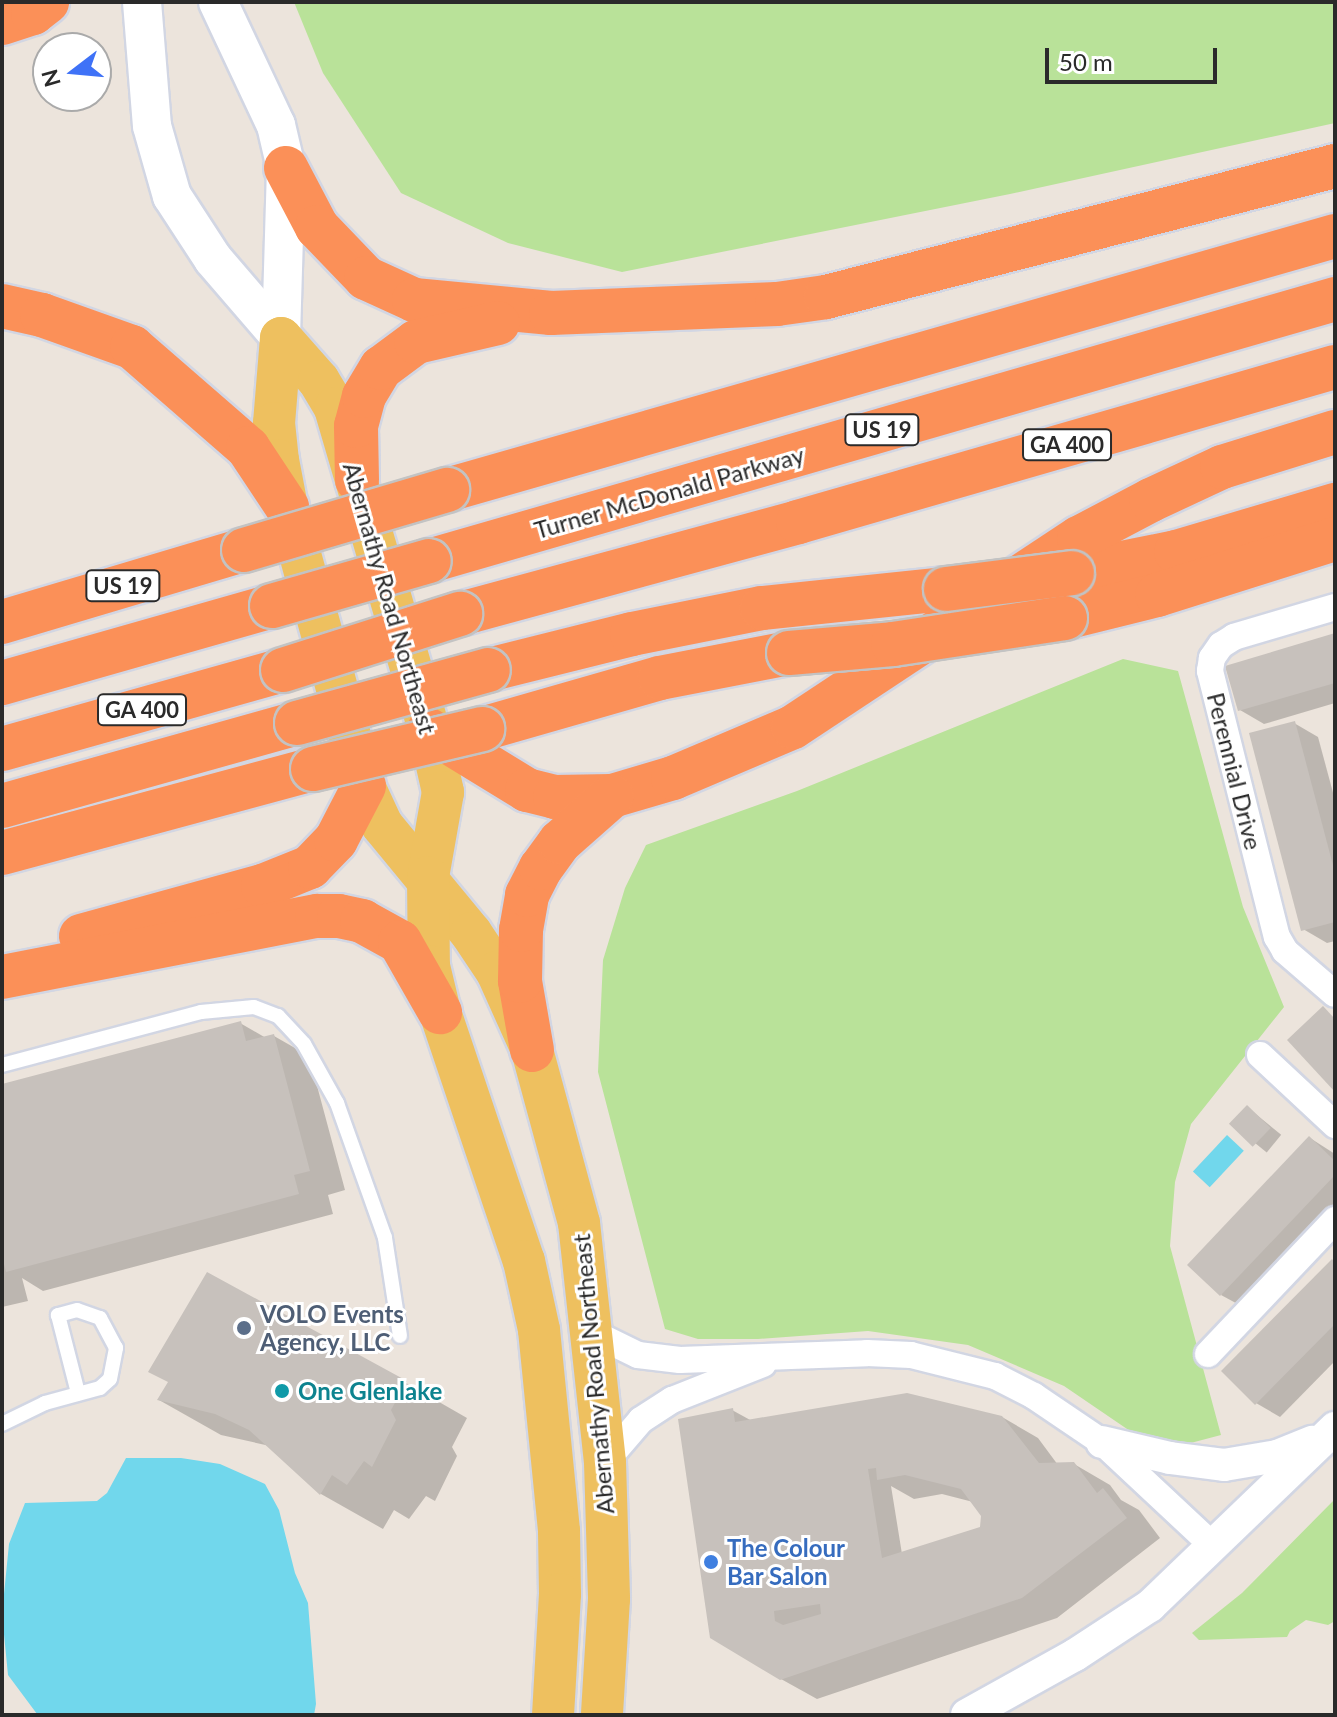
<!DOCTYPE html>
<html>
<head>
<meta charset="utf-8">
<style>
  body { margin:0 }
  #map { position:relative; width:1337px; height:1717px; overflow:hidden; background:#ece4dc; font-family:Lato,sans-serif }
  div>[style] { position:absolute }
  [style*='--x'] { left:calc(var(--x)*1px); top:calc(var(--y)*1px); width:calc(var(--w)*1px); rotate:calc(var(--a)*1deg) }
  .green>* { inset:0; background:#b9e299 }
  .water>* { inset:0; background:#71d7ec; transform-origin:0 0 }
  .shadow>* { inset:0; background:#0003; transform-origin:0 0 }
  .building>* { inset:0; background:#c7c1bc; transform-origin:0 0 }
  .roads { filter:drop-shadow(2px 0 #d2d6e3) drop-shadow(-2px 0 #d2d6e3) drop-shadow(0 2px #d2d6e3) drop-shadow(0 -2px #d2d6e3) }
  .service>* { height:14px; margin:-7px; padding:0 7px; transform-origin:7px; border-radius:7px; background:#fff }
  .minor>* { height:26px; margin:-13px; padding:0 13px; transform-origin:13px; border-radius:13px; background:#fff }
  .tertiary>* { height:32px; margin:-16px; padding:0 16px; transform-origin:16px; border-radius:16px; background:#fff }
  .secondary>* { height:38px; margin:-19px; padding:0 19px; transform-origin:19px; border-radius:19px; background:#fff }
  .primary>* { height:42px; margin:-21px; padding:0 21px; transform-origin:21px; border-radius:21px; background:#eec05f }
  .motorway>* { height:44px; margin:-22px; padding:0 22px; transform-origin:22px; border-radius:22px; background:#fb9058 }
  .bridges { filter:drop-shadow(2px 0 #c3c3c3) drop-shadow(-2px 0 #c3c3c3) drop-shadow(0 2px #c3c3c3) drop-shadow(0 -2px #c3c3c3) }
  .motorway-bridge>* { height:44px; margin:-22px; padding:0 22px; transform-origin:22px; border-radius:22px; background:#fb9058 }
  .dots>* { width:22px; height:22px; translate:-50% -50%; box-sizing:border-box; border:4px solid #fff; border-radius:50% }
  span { translate:-50% -50%; white-space:nowrap; text-align:center; line-height:1.15; -webkit-text-stroke:6px #fff; paint-order:stroke }
  .shield-label span { padding:2px 6px; background:#fff; border:2px solid; border-radius:6px; -webkit-text-stroke-width:0 }
  .shield-label { font-size:22px; color:#2a2a2a; font-weight:700 }
  .street-label { font-size:24px; color:#2a2a2a }
  .service-label { font-size:24px; color:#4e5e75; font-weight:700 }
  .left { translate:0 -50%; text-align:left }
  .culture-label { font-size:24px; color:#0d838f; font-weight:700 }
  .shop-label { font-size:24px; color:#366cbe; font-weight:700 }
  .frame { position:absolute; inset:0; border:4px solid #2a2a2a; pointer-events:none }
  .north { position:absolute; left:32px; top:32px; width:80px; height:80px; box-sizing:border-box; background:#fff; border:2px solid #aaa; border-radius:50%; rotate:254deg; font-size:22px; font-weight:700; line-height:32px; text-align:center; color:#2a2a2a }
  .north::after { content:''; display:block; margin:auto; width:28px; height:36px; background:#3f72f7; clip-path:polygon(50% 0,100% 100%,50% 72%,0 100%) }
  .scale { position:absolute; left:1045px; top:48px; width:172px; height:36px; box-sizing:border-box; border:4px solid #2a2a2a; border-top:0; padding-left:10px; font-size:24px; line-height:28px; white-space:nowrap; color:#2a2a2a; -webkit-text-stroke:6px #fff; paint-order:stroke }
</style>
</head>
<body>
<div id="map">
  <div class="green">
    <i style="clip-path:polygon(294px 2px,1335px 2px,1335px 123px,1010px 194px,622px 272px,508px 243px,401px 193px,323px 73px)"></i>
    <i style="clip-path:polygon(1123px 659px,1178px 671px,1243px 907px,1284px 1007px,1191px 1124px,1175px 1182px,1170px 1246px,1221px 1435px,1183px 1445px,1130px 1431px,1064px 1386px,968px 1345px,868px 1331px,758px 1339px,698px 1339px,665px 1329px,598px 1072px,603px 960px,625px 888px,646px 845px,797px 791px)"></i>
    <i style="clip-path:polygon(1335px 1499px,1335px 1621px,1328px 1625px,1306px 1620px,1290px 1631px,1287px 1637px,1199px 1640px,1192px 1633px,1242px 1593px)"></i>
  </div>
  <div class="water">
    <i style="left:1227px;top:1135px;width:23px;height:50px;rotate:43deg"></i>
    <i style="clip-path:polygon(126px 1458px,181px 1458px,220px 1464px,265px 1484px,279px 1510px,295px 1573px,308px 1603px,316px 1704px,314px 1715px,37px 1714px,8px 1675px,2px 1614px,9px 1544px,25px 1503px,97px 1501px,107px 1493px)"></i>
  </div>
  <div class="shadow">
    <i style="clip-path:polygon(1335px 635px,1335px 703px,1264px 724px,1240px 710px)"></i>
    <i style="clip-path:polygon(1294px 723px,1318px 737px,1335px 800px,1335px 941px,1327px 943px,1303px 929px)"></i>
    <i style="clip-path:polygon(240px 1023px,266px 1038px,274px 1036px,309px 1056px,345px 1190px,328px 1195px,333px 1214px,43px 1291px,22px 1278px,28px 1301px,2px 1307px,2px 1086px)"></i>
    <i style="left:1247px;top:1107px;width:44px;height:23px;rotate:39deg"></i>
    <i style="clip-path:polygon(1310px 1138px,1335px 1154px,1335px 1213px,1245px 1308px,1221px 1295px)"></i>
    <i style="clip-path:polygon(1335px 1264px,1335px 1361px,1280px 1417px,1256px 1403px)"></i>
    <i style="clip-path:polygon(406px 1383px,467px 1418px,452px 1447px,457px 1456px,435px 1501px,426px 1496px,409px 1519px,394px 1510px,383px 1529px,321px 1494px,270px 1446px,221px 1435px,159px 1400px)"></i>
    <i style="clip-path:polygon(evenodd,732px 1410px,752px 1421px,1002px 1417px,1038px 1438px,1058px 1465px,1074px 1464px,1110px 1485px,1121px 1500px,1139px 1510px,1160px 1538px,1057px 1618px,817px 1699px,781px 1679px,732px 1410px,891px 1486px,914px 1499px,942px 1494px,973px 1502px,983px 1516px,981px 1529px,902px 1554px,891px 1486px)"></i>
  </div>
  <div class="building">
    <i style="clip-path:polygon(1335px 633px,1335px 683px,1238px 711px,1225px 666px)"></i>
    <i style="clip-path:polygon(1295px 721px,1335px 873px,1335px 922px,1301px 931px,1249px 733px)"></i>
    <i style="clip-path:polygon(1323px 1006px,1335px 1019px,1335px 1092px,1287px 1040px)"></i>
    <i style="clip-path:polygon(241px 1021px,246px 1041px,274px 1034px,310px 1171px,294px 1175px,299px 1194px,6px 1272px,2px 1256px,2px 1084px)"></i>
    <i style="left:1247px;top:1105px;width:33px;height:26px;rotate:44deg"></i>
    <i style="clip-path:polygon(1309px 1136px,1335px 1161px,1335px 1175px,1220px 1296px,1187px 1265px)"></i>
    <i style="clip-path:polygon(1332px 1259px,1335px 1263px,1335px 1324px,1255px 1405px,1221px 1371px)"></i>
    <i style="clip-path:polygon(207px 1272px,407px 1381px,391px 1410px,396px 1420px,372px 1467px,364px 1461px,347px 1485px,332px 1475px,320px 1495px,249px 1430px,215px 1414px,157px 1400px,168px 1382px,148px 1372px)"></i>
    <i style="clip-path:polygon(evenodd,907px 1393px,1002px 1416px,1039px 1463px,1074px 1462px,1097px 1493px,1103px 1488px,1127px 1518px,1022px 1598px,780px 1680px,710px 1638px,678px 1419px,733px 1408px,735px 1422px,907px 1393px,876px 1468px,877px 1480px,905px 1475px,961px 1489px,981px 1516px,980px 1527px,882px 1558px,868px 1469px,876px 1468px,907px 1393px,820px 1604px,821px 1614px,783px 1625px,775px 1621px,774px 1611px,820px 1604px)"></i>
  </div>
  <div class="roads">
    <div class="service">
      <i style="--x:2;--y:1065;--w:206;--a:-14.9"></i>
      <i style="--x:201;--y:1012;--w:53;--a:-5.4"></i>
      <i style="--x:254;--y:1007;--w:26;--a:21"></i>
      <i style="--x:278;--y:1016;--w:38;--a:47"></i>
      <i style="--x:304;--y:1044;--w:68;--a:60.8"></i>
      <i style="--x:337;--y:1103;--w:143;--a:70.4"></i>
      <i style="--x:385;--y:1238;--w:99;--a:81.3"></i>
      <i style="--x:2;--y:1424;--w:48;--a:-26"></i>
      <i style="--x:45;--y:1403;--w:57;--a:-15.3"></i>
      <i style="--x:100;--y:1388;--w:13;--a:-42"></i>
      <i style="--x:110;--y:1379;--w:32;--a:-79"></i>
      <i style="--x:116;--y:1348;--w:34;--a:-118"></i>
      <i style="--x:100;--y:1318;--w:24;--a:-161"></i>
      <i style="--x:77;--y:1310;--w:20;--a:165"></i>
      <i style="--x:58;--y:1315;--w:81;--a:75.6"></i>
    </div>
    <div class="minor">
      <i style="--x:1335;--y:607;--w:105;--a:163.5"></i>
      <i style="--x:1234;--y:637;--w:15;--a:148"></i>
      <i style="--x:1221;--y:645;--w:16;--a:125"></i>
      <i style="--x:1212;--y:658;--w:13;--a:99"></i>
      <i style="--x:1210;--y:671;--w:274;--a:75.9"></i>
      <i style="--x:1277;--y:937;--w:16;--a:60"></i>
      <i style="--x:1285;--y:951;--w:66;--a:40.7"></i>
      <i style="--x:1260;--y:1055;--w:103;--a:43"></i>
      <i style="--x:593;--y:1333;--w:50;--a:26.1"></i>
      <i style="--x:638;--y:1355;--w:42;--a:6.8"></i>
      <i style="--x:680;--y:1360;--w:187;--a:-2.1"></i>
      <i style="--x:867;--y:1353;--w:44;--a:2.6"></i>
      <i style="--x:911;--y:1355;--w:87;--a:14"></i>
      <i style="--x:995;--y:1376;--w:44;--a:27.1"></i>
      <i style="--x:1034;--y:1396;--w:82;--a:34.1"></i>
      <i style="--x:1102;--y:1442;--w:152;--a:43.1"></i>
      <i style="--x:1208;--y:1354;--w:185;--a:-46.5"></i>
      <i style="--x:605;--y:1462;--w:55;--a:-49.4"></i>
      <i style="--x:641;--y:1420;--w:37;--a:-33"></i>
      <i style="--x:672;--y:1400;--w:98;--a:-21.6"></i>
    </div>
    <div class="tertiary">
      <i style="--x:1102;--y:1442;--w:70;--a:13.2"></i>
      <i style="--x:1170;--y:1458;--w:54;--a:7.4"></i>
      <i style="--x:1224;--y:1465;--w:54;--a:-9.6"></i>
      <i style="--x:1277;--y:1456;--w:38;--a:-22"></i>
      <i style="--x:967;--y:1715;--w:124;--a:-29.1"></i>
      <i style="--x:1075;--y:1655;--w:90;--a:-33.2"></i>
      <i style="--x:1150;--y:1606;--w:257;--a:-43.9"></i>
    </div>
    <div class="secondary">
      <i style="--x:142;--y:2;--w:124;--a:85.4"></i>
      <i style="--x:152;--y:126;--w:73;--a:74.1"></i>
      <i style="--x:172;--y:196;--w:75;--a:56.9"></i>
      <i style="--x:213;--y:259;--w:104;--a:49.3"></i>
      <i style="--x:218;--y:2;--w:136;--a:64.8"></i>
      <i style="--x:276;--y:125;--w:44;--a:76.9"></i>
      <i style="--x:286;--y:168;--w:170;--a:91.7"></i>
    </div>
    <div class="primary">
      <i style="--x:281;--y:338;--w:85;--a:94.7"></i>
      <i style="--x:274;--y:423;--w:37;--a:84"></i>
      <i style="--x:278;--y:460;--w:48;--a:79.2"></i>
      <i style="--x:287;--y:507;--w:289;--a:74.6"></i>
      <i style="--x:364;--y:786;--w:43;--a:65.2"></i>
      <i style="--x:382;--y:825;--w:140;--a:50.5"></i>
      <i style="--x:471;--y:933;--w:47;--a:56.3"></i>
      <i style="--x:497;--y:972;--w:85;--a:65.8"></i>
      <i style="--x:532;--y:1050;--w:179;--a:74.8"></i>
      <i style="--x:579;--y:1223;--w:240;--a:83.8"></i>
      <i style="--x:605;--y:1462;--w:137;--a:88.3"></i>
      <i style="--x:609;--y:1599;--w:116;--a:93.5"></i>
      <i style="--x:281;--y:338;--w:57;--a:48.5"></i>
      <i style="--x:319;--y:381;--w:31;--a:59"></i>
      <i style="--x:335;--y:408;--w:335;--a:73.7"></i>
      <i style="--x:429;--y:730;--w:64;--a:77.3"></i>
      <i style="--x:443;--y:792;--w:86;--a:100"></i>
      <i style="--x:428;--y:877;--w:89;--a:89.4"></i>
      <i style="--x:429;--y:966;--w:47;--a:76.6"></i>
      <i style="--x:440;--y:1012;--w:263;--a:71.4"></i>
      <i style="--x:524;--y:1261;--w:71;--a:77.7"></i>
      <i style="--x:539;--y:1330;--w:202;--a:84.3"></i>
      <i style="--x:559;--y:1531;--w:63;--a:89.1"></i>
      <i style="--x:560;--y:1594;--w:121;--a:93.3"></i>
    </div>
    <div class="motorway">
      <i style="--x:2;--y:23;--w:33;--a:-18"></i>
      <i style="--x:33;--y:13;--w:18;--a:-38"></i>
      <i style="--x:286;--y:168;--w:67;--a:62.3"></i>
      <i style="--x:317;--y:227;--w:71;--a:46.1"></i>
      <i style="--x:366;--y:278;--w:53;--a:24.6"></i>
      <i style="--x:414;--y:300;--w:138;--a:5.4"></i>
      <i style="--x:551;--y:313;--w:226;--a:-2.3"></i>
      <i style="--x:777;--y:304;--w:49;--a:-8.1"></i>
      <i style="--x:826;--y:297;--w:526;--a:-14.43"></i>
      <i style="--x:2;--y:306;--w:41;--a:12.7"></i>
      <i style="--x:42;--y:315;--w:96;--a:19.6"></i>
      <i style="--x:132;--y:347;--w:154;--a:41"></i>
      <i style="--x:248;--y:448;--w:71;--a:56.5"></i>
      <i style="--x:357;--y:480;--w:54;--a:-91.1"></i>
      <i style="--x:356;--y:426;--w:31;--a:-75"></i>
      <i style="--x:364;--y:396;--w:33;--a:-59"></i>
      <i style="--x:381;--y:368;--w:44;--a:-36.6"></i>
      <i style="--x:416;--y:342;--w:84;--a:-13"></i>
      <i style="--x:447;--y:490;--w:924;--a:-15.96"></i>
      <i style="--x:429;--y:561;--w:943;--a:-16.13"></i>
      <i style="--x:1072;--y:573;--w:106;--a:-11.4"></i>
      <i style="--x:1176;--y:552;--w:166;--a:-16.5"></i>
      <i style="--x:460;--y:614;--w:350;--a:-15.2"></i>
      <i style="--x:798;--y:522;--w:559;--a:-16.1"></i>
      <i style="--x:1065;--y:618;--w:95;--a:-14"></i>
      <i style="--x:1157;--y:595;--w:187;--a:-17.5"></i>
      <i style="--x:2;--y:622;--w:252;--a:-16.6"></i>
      <i style="--x:488;--y:670;--w:148;--a:-14"></i>
      <i style="--x:632;--y:634;--w:133;--a:-11.3"></i>
      <i style="--x:762;--y:608;--w:185;--a:-5.9"></i>
      <i style="--x:2;--y:683;--w:281;--a:-15.9"></i>
      <i style="--x:482;--y:729;--w:185;--a:-16"></i>
      <i style="--x:660;--y:678;--w:131;--a:-11"></i>
      <i style="--x:429;--y:730;--w:115;--a:31.5"></i>
      <i style="--x:527;--y:790;--w:29;--a:14"></i>
      <i style="--x:555;--y:797;--w:57;--a:-1"></i>
      <i style="--x:612;--y:796;--w:64;--a:-16.4"></i>
      <i style="--x:673;--y:778;--w:130;--a:-23"></i>
      <i style="--x:793;--y:727;--w:343;--a:-33.5"></i>
      <i style="--x:1079;--y:538;--w:81;--a:-27.8"></i>
      <i style="--x:1151;--y:500;--w:78;--a:-24.9"></i>
      <i style="--x:1222;--y:467;--w:118;--a:-17.2"></i>
      <i style="--x:2;--y:749;--w:292;--a:-15.7"></i>
      <i style="--x:2;--y:806;--w:306;--a:-15.7"></i>
      <i style="--x:2;--y:853;--w:322;--a:-15.1"></i>
      <i style="--x:81;--y:936;--w:189;--a:-15.4"></i>
      <i style="--x:263;--y:886;--w:51;--a:-22"></i>
      <i style="--x:310;--y:867;--w:37;--a:-46"></i>
      <i style="--x:336;--y:840;--w:61;--a:-62.6"></i>
      <i style="--x:2;--y:977;--w:321;--a:-11"></i>
      <i style="--x:317;--y:916;--w:22;--a:0"></i>
      <i style="--x:339;--y:916;--w:24;--a:12"></i>
      <i style="--x:362;--y:921;--w:43;--a:28.9"></i>
      <i style="--x:400;--y:942;--w:81;--a:60.3"></i>
      <i style="--x:532;--y:1050;--w:70;--a:-99.9"></i>
      <i style="--x:520;--y:981;--w:51;--a:-88.9"></i>
      <i style="--x:521;--y:930;--w:36;--a:-80"></i>
      <i style="--x:527;--y:895;--w:30;--a:-63"></i>
      <i style="--x:541;--y:868;--w:32;--a:-54"></i>
      <i style="--x:560;--y:842;--w:69;--a:-41.5"></i>
    </div>
  </div>
  <div class="bridges">
    <div class="motorway-bridge">
      <i style="--x:244;--y:550;--w:212;--a:-16.5"></i>
      <i style="--x:946;--y:589;--w:127;--a:-7.2"></i>
      <i style="--x:272;--y:606;--w:163;--a:-16"></i>
      <i style="--x:789;--y:653;--w:104;--a:-4.9"></i>
      <i style="--x:893;--y:644;--w:174;--a:-8.6"></i>
      <i style="--x:283;--y:670;--w:186;--a:-17.6"></i>
      <i style="--x:297;--y:723;--w:198;--a:-15.5"></i>
      <i style="--x:313;--y:769;--w:174;--a:-13.3"></i>
    </div>
  </div>
  <div class="dots">
    <i style="left:244px;top:1328px;background:#5c6f8a"></i>
    <i style="left:282px;top:1391px;background:#0f9aa8"></i>
    <i style="left:711px;top:1562px;background:#3f7fe0"></i>
  </div>
  <div class="shield-label">
    <span style="left:882px;top:430px">US 19</span>
    <span style="left:1067px;top:445px">GA 400</span>
    <span style="left:123px;top:586px">US 19</span>
    <span style="left:142px;top:710px">GA 400</span>
  </div>
  <div class="street-label">
    <span style="left:669px;top:492px;rotate:-16deg">Turner McDonald Parkway</span>
    <span style="left:390px;top:598px;rotate:74deg">Abernathy Road Northeast</span>
    <span style="left:1235px;top:771px;rotate:76deg">Perennial Drive</span>
    <span style="left:593px;top:1374px;rotate:-95deg">Abernathy Road Northeast</span>
  </div>
  <div class="service-label">
    <span class="left" style="left:260px;top:1328px">VOLO Events<br>Agency, LLC</span>
  </div>
  <div class="culture-label">
    <span class="left" style="left:298px;top:1391px">One Glenlake</span>
  </div>
  <div class="shop-label">
    <span class="left" style="left:727px;top:1562px">The Colour<br>Bar Salon</span>
  </div>
  <div class="frame"></div>
  <div class="north">N</div>
  <div class="scale">50 m</div>
</div>
</body>
</html>
